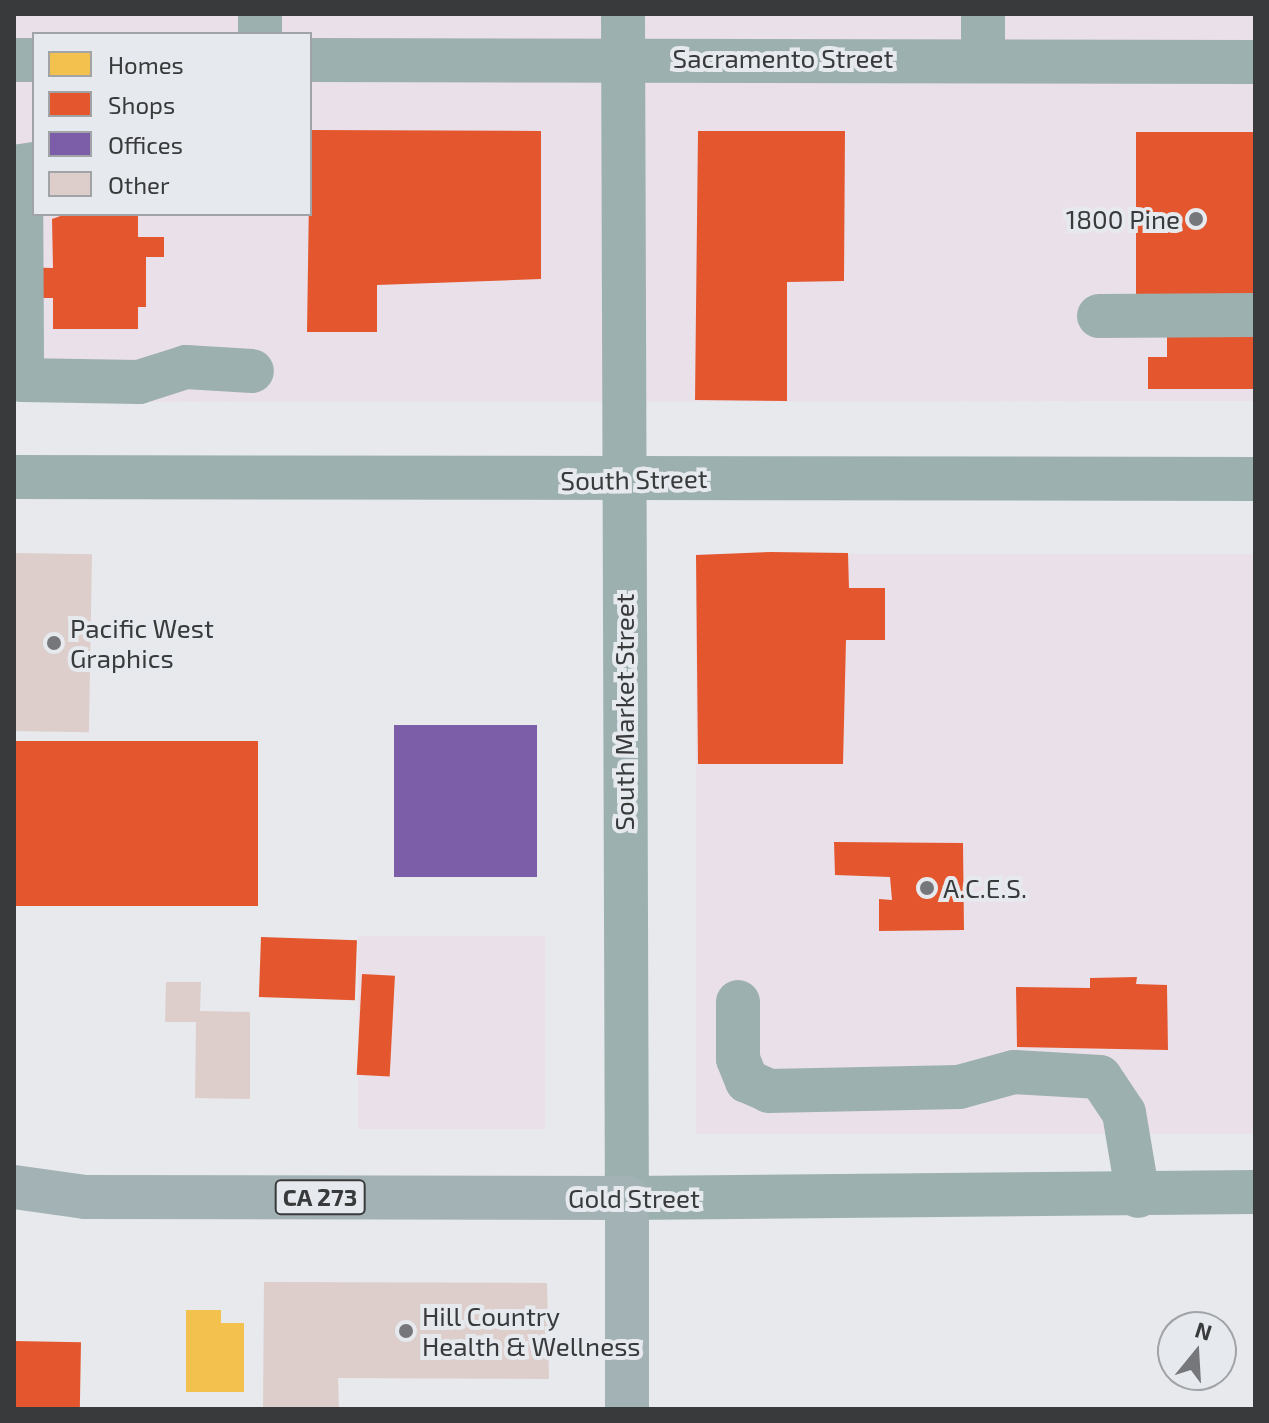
<!DOCTYPE html>
<html>
<head>
<meta charset="utf-8">
<style>
  body { margin:0 }
  #map { position:relative; width:1269px; height:1423px; overflow:hidden; background:#e7e9ec; font-family:"Exo 2",sans-serif }
  div>[style] { position:absolute }
  [style*='--x'] { left:calc(var(--x)*1px); top:calc(var(--y)*1px); width:calc(var(--w)*1px); rotate:calc(var(--a)*1deg) }
  .commercial>* { inset:0; background:#eae0e9; transform-origin:0 0 }
  .homes>* { inset:0; background:#f2c14e }
  .shops>* { inset:0; background:#e4572e; transform-origin:0 0 }
  .offices>* { inset:0; background:#7b5ea7; transform-origin:0 0 }
  .building>* { inset:0; background:#ddcecc; transform-origin:0 0 }
  .minor>* { height:44px; margin:-22px; padding:0 22px; transform-origin:22px; border-radius:22px; background:#9db0b0 }
  .major>* { height:44px; margin:-22px; padding:0 22px; transform-origin:22px; border-radius:22px; background:#a3b2b4 }
  .dots>* { width:22px; height:22px; translate:-50% -50%; box-sizing:border-box; border:4px solid #e6e9ed; border-radius:50% }
  span { translate:-50% -50%; white-space:nowrap; text-align:center; line-height:1.15; -webkit-text-stroke:8px #e6e9ed; paint-order:stroke }
  .shield-label span { padding:2px 6px; background:#e6e9ed; border:2px solid; border-radius:6px; -webkit-text-stroke-width:0 }
  .shield-label { font-size:24px; color:#393a3c; font-weight:700 }
  .street-label { font-size:26px; color:#393a3c }
  .poi-label { font-size:26px; color:#393a3c }
  .right { translate:-100% -50%; text-align:right }
  .left { translate:0 -50%; text-align:left }
  .frame { position:absolute; inset:0; border:16px solid #393a3c; pointer-events:none }
  .legend { position:absolute; left:32px; top:32px; width:280px; height:184px; box-sizing:border-box; background:#e6e9ed; border:2px solid #a1a3a6; margin:0; padding:10px 14px; list-style:none; font-size:24px; color:#393a3c }
  .legend li { display:flex; align-items:center; gap:16px; height:40px }
  .legend b { width:40px; border:2px solid #a1a3a6 }
  .north { position:absolute; left:1157px; top:1311px; width:80px; height:80px; box-sizing:border-box; background:#e6e9ed; border:2px solid #a1a3a6; border-radius:50%; rotate:18deg; font-size:22px; font-weight:700; line-height:32px; text-align:center; color:#393a3c }
  .north::after { content:''; display:block; margin:auto; width:28px; height:36px; background:#76777a; clip-path:polygon(50% 0,100% 100%,50% 72%,0 100%) }
</style>
</head>
<body>
<div id="map">
  <div class="commercial">
    <i style="clip-path:polygon(evenodd,14px 14px,1255px 14px,1255px 401px,14px 402px,14px 14px,34px 34px,310px 34px,310px 214px,34px 214px,34px 34px)"></i>
    <i style="left:1255px;top:554px;width:580px;height:559px;rotate:90deg"></i>
    <i style="left:358px;top:936px;width:187px;height:193px"></i>
  </div>
  <div class="homes">
    <i style="clip-path:polygon(186px 1310px,221px 1310px,221px 1323px,244px 1323px,244px 1392px,186px 1392px)"></i>
  </div>
  <div class="shops">
    <i style="clip-path:polygon(310px 130px,541px 131px,541px 279px,377px 285px,377px 332px,307px 332px)"></i>
    <i style="clip-path:polygon(698px 131px,845px 131px,844px 281px,787px 282px,787px 401px,695px 400px)"></i>
    <i style="left:1136px;top:132px;width:119px;height:169px"></i>
    <i style="clip-path:polygon(66px 214px,138px 215px,138px 237px,164px 237px,164px 257px,146px 257px,146px 307px,138px 307px,138px 329px,53px 329px,53px 298px,14px 298px,14px 267px,53px 268px,52px 219px)"></i>
    <i style="clip-path:polygon(1167px 337px,1255px 337px,1255px 389px,1148px 389px,1148px 357px,1167px 357px)"></i>
    <i style="clip-path:polygon(771px 552px,848px 553px,849px 588px,885px 588px,885px 640px,846px 640px,843px 764px,698px 764px,696px 555px)"></i>
    <i style="left:14px;top:741px;width:244px;height:165px"></i>
    <i style="clip-path:polygon(834px 842px,963px 843px,964px 930px,879px 931px,879px 899px,892px 900px,890px 877px,835px 875px)"></i>
    <i style="left:261px;top:937px;width:96px;height:60px;rotate:2deg"></i>
    <i style="left:362px;top:974px;width:33px;height:101px;rotate:3deg"></i>
    <i style="clip-path:polygon(1137px 977px,1136px 984px,1167px 985px,1168px 1050px,1017px 1047px,1016px 987px,1090px 988px,1090px 978px)"></i>
    <i style="left:14px;top:1341px;width:67px;height:68px;rotate:1deg"></i>
  </div>
  <div class="offices">
    <i style="left:394px;top:725px;width:143px;height:152px"></i>
  </div>
  <div class="building">
    <i style="left:14px;top:553px;width:78px;height:178px;rotate:1deg"></i>
    <i style="clip-path:polygon(166px 982px,201px 982px,200px 1011px,250px 1012px,250px 1099px,195px 1098px,196px 1022px,165px 1022px)"></i>
    <i style="clip-path:polygon(264px 1282px,547px 1283px,549px 1379px,338px 1378px,339px 1409px,263px 1409px)"></i>
  </div>
  <div class="minor">
    <i style="--x:623;--y:14;--w:1184;--a:89.81"></i>
    <i style="--x:627;--y:1198;--w:628;--a:-0.55"></i>
    <i style="--x:260;--y:34;--w:20;--a:-90"></i>
    <i style="--x:983;--y:57;--w:43;--a:-90"></i>
    <i style="--x:14;--y:60;--w:20;--a:0"></i>
    <i style="--x:310;--y:60;--w:945;--a:0.12"></i>
    <i style="--x:34;--y:164;--w:13;--a:171"></i>
    <i style="--x:21;--y:166;--w:214;--a:89.7"></i>
    <i style="--x:22;--y:380;--w:117;--a:1"></i>
    <i style="--x:139;--y:382;--w:49;--a:-17.7"></i>
    <i style="--x:186;--y:367;--w:66;--a:3.5"></i>
    <i style="--x:1099;--y:316;--w:156;--a:-0.4"></i>
    <i style="--x:14;--y:477;--w:1241;--a:0.09"></i>
    <i style="--x:738;--y:1002;--w:57;--a:90"></i>
    <i style="--x:738;--y:1059;--w:24;--a:68"></i>
    <i style="--x:747;--y:1081;--w:24;--a:24"></i>
    <i style="--x:769;--y:1091;--w:190;--a:-1.2"></i>
    <i style="--x:959;--y:1087;--w:57;--a:-15.3"></i>
    <i style="--x:1014;--y:1072;--w:86;--a:3.3"></i>
    <i style="--x:1100;--y:1077;--w:43;--a:56.3"></i>
    <i style="--x:1124;--y:1113;--w:84;--a:80.4"></i>
  </div>
  <div class="major">
    <i style="--x:14;--y:1187;--w:72;--a:8"></i>
    <i style="--x:85;--y:1197;--w:542;--a:0.11"></i>
    <i style="--x:627;--y:1198;--w:211;--a:90"></i>
  </div>
  <div class="dots">
    <i style="left:1196px;top:219px;background:#76777a"></i>
    <i style="left:54px;top:643px;background:#76777a"></i>
    <i style="left:927px;top:888px;background:#76777a"></i>
    <i style="left:406px;top:1331px;background:#76777a"></i>
  </div>
  <div class="shield-label">
    <span style="left:320px;top:1197px">CA 273</span>
  </div>
  <div class="street-label">
    <span style="left:783px;top:58px">Sacramento Street</span>
    <span style="left:634px;top:479px;rotate:-1deg">South Street</span>
    <span style="left:624px;top:712px;rotate:-90deg">South Market Street</span>
    <span style="left:634px;top:1198px">Gold Street</span>
  </div>
  <div class="poi-label">
    <span class="right" style="left:1180px;top:219px">1800 Pine</span>
    <span class="left" style="left:70px;top:643px">Pacific West<br>Graphics</span>
    <span class="left" style="left:943px;top:888px">A.C.E.S.</span>
    <span class="left" style="left:422px;top:1331px">Hill Country<br>Health &amp; Wellness</span>
  </div>
  <div class="frame"></div>
  <ul class="legend">
  <li><b style="height:22px;background:#f2c14e"></b>Homes</li>
  <li><b style="height:22px;background:#e4572e"></b>Shops</li>
  <li><b style="height:22px;background:#7b5ea7"></b>Offices</li>
  <li><b style="height:22px;background:#ddcecc"></b>Other</li>
  </ul>
  <div class="north">N</div>
</div>
</body>
</html>
